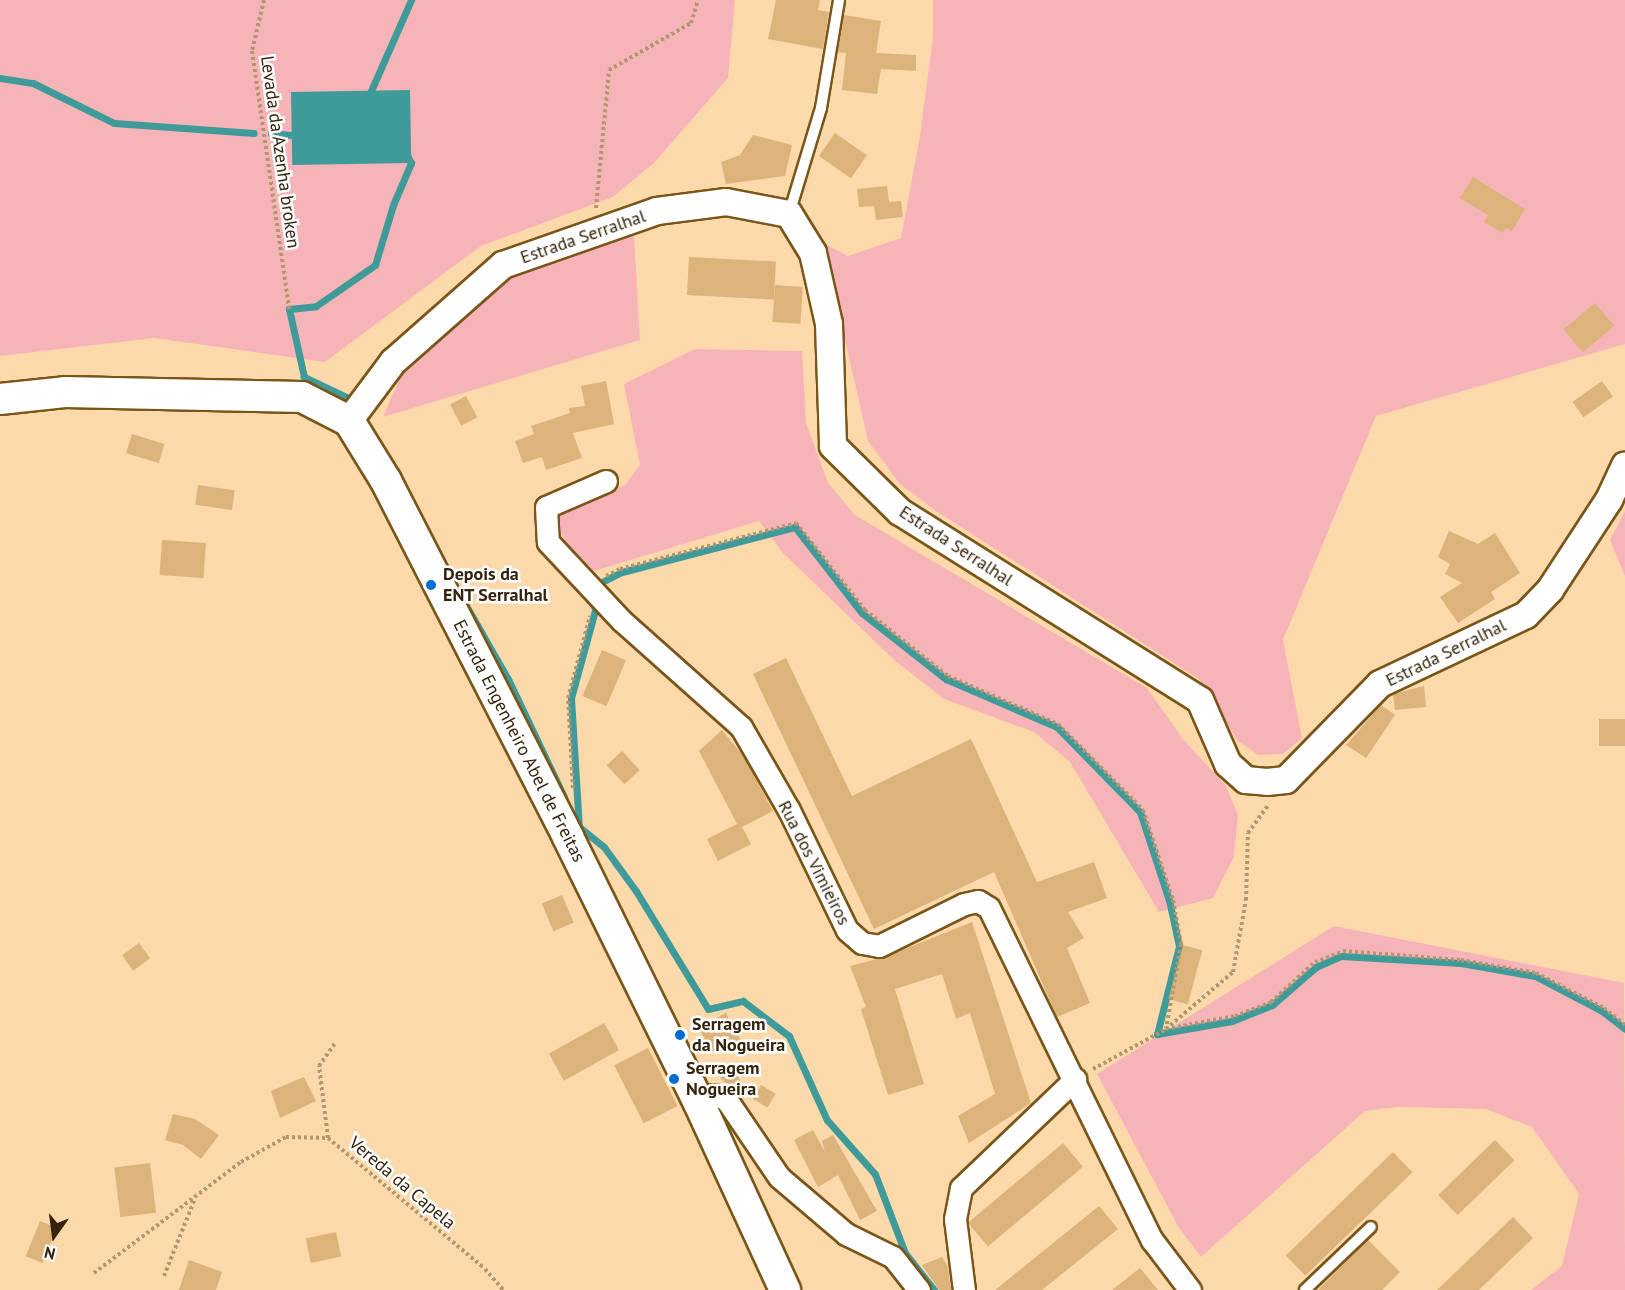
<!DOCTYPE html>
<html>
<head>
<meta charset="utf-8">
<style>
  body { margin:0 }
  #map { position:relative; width:1625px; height:1290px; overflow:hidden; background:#fbd9aa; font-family:"PT Sans",sans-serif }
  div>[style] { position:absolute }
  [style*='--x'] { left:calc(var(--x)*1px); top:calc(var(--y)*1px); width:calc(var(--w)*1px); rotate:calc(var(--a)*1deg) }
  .green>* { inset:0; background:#f7b4b8 }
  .water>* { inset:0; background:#3f9a9a; transform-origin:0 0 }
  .stream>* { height:7px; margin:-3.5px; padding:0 3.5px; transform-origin:3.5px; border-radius:3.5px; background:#3f9a9a }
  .building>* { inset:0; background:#dbb37b; transform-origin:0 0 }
  .path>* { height:4px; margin-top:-2px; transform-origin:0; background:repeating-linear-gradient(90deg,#b1966f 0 3px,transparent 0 6px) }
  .roads { filter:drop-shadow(2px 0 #7a5518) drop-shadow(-2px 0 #7a5518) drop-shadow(0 2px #7a5518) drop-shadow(0 -2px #7a5518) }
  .service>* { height:10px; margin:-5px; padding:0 5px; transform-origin:5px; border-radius:5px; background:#fff }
  .minor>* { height:21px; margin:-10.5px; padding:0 10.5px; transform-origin:10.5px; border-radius:10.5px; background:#fff }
  .tertiary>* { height:26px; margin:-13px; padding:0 13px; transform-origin:13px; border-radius:13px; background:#fff }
  .secondary>* { height:30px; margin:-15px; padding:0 15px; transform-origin:15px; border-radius:15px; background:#fff }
  .dots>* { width:16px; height:16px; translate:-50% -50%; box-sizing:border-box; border:3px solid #fff; border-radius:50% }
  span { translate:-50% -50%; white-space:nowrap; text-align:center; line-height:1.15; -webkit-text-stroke:5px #fff; paint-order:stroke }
  .street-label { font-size:18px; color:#33230b }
  .poi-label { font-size:18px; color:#33230b; font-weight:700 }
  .left { translate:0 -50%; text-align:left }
  .north { position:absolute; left:24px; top:1206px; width:60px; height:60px; -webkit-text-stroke:4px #fff; paint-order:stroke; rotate:194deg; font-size:16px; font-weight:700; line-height:24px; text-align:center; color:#33230b }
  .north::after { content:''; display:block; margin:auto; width:21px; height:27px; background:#33230b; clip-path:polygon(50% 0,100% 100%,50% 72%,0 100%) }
</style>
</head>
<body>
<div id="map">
  <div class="green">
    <i style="clip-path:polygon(0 0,735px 0,728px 78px,654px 163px,613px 197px,481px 246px,325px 362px,154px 338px,0 356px)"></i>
    <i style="clip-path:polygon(933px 0,1625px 0,1625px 344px,1376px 416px,1283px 640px,1302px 738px,1283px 754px,1258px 755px,1237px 740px,1199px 679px,936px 511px,900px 484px,868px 441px,823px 243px,848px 256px,901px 238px,920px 136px,933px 37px)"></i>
    <i style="clip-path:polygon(634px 236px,640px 340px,383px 417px,403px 371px,508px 276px)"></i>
    <i style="clip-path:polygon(695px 349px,802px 351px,806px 423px,828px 483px,855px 515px,1147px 688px,1183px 739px,1226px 786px,1238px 815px,1234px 857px,1213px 898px,1159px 912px,1070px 762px,1034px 732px,944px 699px,894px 660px,784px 554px,759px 521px,594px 571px,566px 543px,557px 524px,561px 510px,625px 485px,640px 465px,624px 384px)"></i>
    <i style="clip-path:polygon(1625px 511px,1625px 576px,1610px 540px)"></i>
    <i style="clip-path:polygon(1334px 926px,1624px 983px,1625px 1290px,1531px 1290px,1562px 1266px,1579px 1194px,1532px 1127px,1486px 1109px,1398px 1107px,1365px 1111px,1201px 1257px,1179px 1228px,1097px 1074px)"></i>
  </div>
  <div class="water">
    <i style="left:410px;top:90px;width:73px;height:119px;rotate:89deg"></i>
  </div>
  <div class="stream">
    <i style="--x:0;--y:78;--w:33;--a:9"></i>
    <i style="--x:33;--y:83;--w:90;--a:26.3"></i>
    <i style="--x:114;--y:123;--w:140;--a:4.1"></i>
    <i style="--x:370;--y:93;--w:102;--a:-66.2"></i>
    <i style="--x:271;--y:133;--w:20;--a:6"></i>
    <i style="--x:291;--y:135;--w:9;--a:-27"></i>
    <i style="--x:353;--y:407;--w:12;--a:-125"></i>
    <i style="--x:346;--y:397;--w:47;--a:-154.5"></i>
    <i style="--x:304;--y:377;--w:70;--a:-102.4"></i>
    <i style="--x:289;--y:309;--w:27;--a:-6"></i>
    <i style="--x:316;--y:306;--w:72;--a:-34.8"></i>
    <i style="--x:375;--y:265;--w:63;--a:-73.3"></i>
    <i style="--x:393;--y:205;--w:46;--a:-66.8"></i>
    <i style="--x:411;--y:163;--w:7;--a:-117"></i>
    <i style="--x:594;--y:586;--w:31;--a:-27"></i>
    <i style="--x:622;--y:572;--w:179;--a:-14.6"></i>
    <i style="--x:795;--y:527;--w:109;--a:52.1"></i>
    <i style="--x:862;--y:613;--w:107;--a:38.2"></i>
    <i style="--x:946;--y:679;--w:121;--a:23.4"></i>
    <i style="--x:1057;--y:727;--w:119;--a:45.7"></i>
    <i style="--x:1140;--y:812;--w:93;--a:71.8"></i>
    <i style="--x:1169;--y:900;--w:47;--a:77.7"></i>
    <i style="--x:1179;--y:946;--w:91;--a:104"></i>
    <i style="--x:1157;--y:1034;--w:76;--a:-9.8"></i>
    <i style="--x:1232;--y:1021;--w:43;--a:-21.8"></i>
    <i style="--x:1272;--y:1005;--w:58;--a:-40.8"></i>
    <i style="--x:1316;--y:967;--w:27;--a:-24"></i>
    <i style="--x:1341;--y:956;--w:120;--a:3.3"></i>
    <i style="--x:1461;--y:963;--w:75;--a:10"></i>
    <i style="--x:1535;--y:976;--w:76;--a:27.6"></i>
    <i style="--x:1602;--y:1011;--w:29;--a:38"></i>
    <i style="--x:464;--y:602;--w:89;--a:60.3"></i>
    <i style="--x:508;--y:679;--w:131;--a:64.6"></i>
    <i style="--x:578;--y:826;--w:33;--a:39"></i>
    <i style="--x:604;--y:847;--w:54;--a:54"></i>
    <i style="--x:636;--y:891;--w:138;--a:58.6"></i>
    <i style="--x:708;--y:1009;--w:36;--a:-13"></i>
    <i style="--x:743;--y:1001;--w:58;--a:37.3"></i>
    <i style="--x:789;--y:1036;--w:92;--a:65.7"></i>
    <i style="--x:827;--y:1120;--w:72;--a:48.4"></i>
    <i style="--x:875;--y:1174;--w:85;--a:69.2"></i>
    <i style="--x:905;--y:1253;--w:47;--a:51.9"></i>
    <i style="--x:579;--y:829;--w:131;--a:-93.5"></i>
    <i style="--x:571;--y:698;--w:91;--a:-74.7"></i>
    <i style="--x:595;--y:610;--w:10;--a:-101"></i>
  </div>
  <div class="building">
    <i style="clip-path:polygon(776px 0,820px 0,818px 10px,829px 12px,823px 49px,768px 39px)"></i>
    <i style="clip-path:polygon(844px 15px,881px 21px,876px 53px,916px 55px,916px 71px,881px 69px,877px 94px,842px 90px,846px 53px,838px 52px)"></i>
    <i style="left:835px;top:133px;width:39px;height:28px;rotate:35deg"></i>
    <i style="clip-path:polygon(753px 135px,792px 145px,785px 176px,726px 184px,721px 162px,740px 155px)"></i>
    <i style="clip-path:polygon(1473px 177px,1525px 209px,1512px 231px,1506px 228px,1503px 233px,1484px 222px,1488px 215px,1460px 198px)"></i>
    <i style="clip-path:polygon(887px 186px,889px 202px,901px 201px,903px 217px,876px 220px,874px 206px,859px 207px,857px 189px)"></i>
    <i style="left:689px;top:257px;width:87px;height:38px;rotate:3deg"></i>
    <i style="left:775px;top:285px;width:28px;height:37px;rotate:4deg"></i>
    <i style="left:1595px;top:303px;width:30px;height:41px;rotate:50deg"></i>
    <i style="clip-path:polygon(606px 381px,614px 424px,573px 433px,582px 458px,546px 470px,542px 457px,523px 463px,515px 441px,534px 434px,531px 426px,570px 413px,569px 408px,585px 406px,581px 386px)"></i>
    <i style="left:1602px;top:381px;width:19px;height:36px;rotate:55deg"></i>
    <i style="left:466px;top:396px;width:24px;height:18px;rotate:62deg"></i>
    <i style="left:132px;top:434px;width:34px;height:20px;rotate:17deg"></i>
    <i style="left:198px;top:485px;width:37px;height:20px;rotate:8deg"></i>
    <i style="clip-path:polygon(1449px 531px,1478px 544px,1495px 533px,1520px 573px,1491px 592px,1495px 599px,1458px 623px,1440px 597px,1462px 583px,1445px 574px,1450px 564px,1438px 557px)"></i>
    <i style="left:162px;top:540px;width:44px;height:35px;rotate:4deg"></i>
    <i style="left:602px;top:650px;width:26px;height:50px;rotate:23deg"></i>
    <i style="clip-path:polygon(786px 658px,852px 796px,971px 739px,1037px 882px,1094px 862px,1107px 898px,1068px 912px,1084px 938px,1067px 948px,1090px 1003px,1057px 1017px,994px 872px,874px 929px,753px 674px)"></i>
    <i style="clip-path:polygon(1424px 686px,1426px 707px,1395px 710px,1393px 694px)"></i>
    <i style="clip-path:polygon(1381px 705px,1395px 715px,1366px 758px,1346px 745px)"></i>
    <i style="left:1625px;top:719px;width:27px;height:26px;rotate:90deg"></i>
    <i style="clip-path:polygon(722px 730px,744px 757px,773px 811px,742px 827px,751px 844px,718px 861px,707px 839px,737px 824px,699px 751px)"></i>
    <i style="left:622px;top:751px;width:26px;height:21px;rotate:47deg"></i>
    <i style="left:562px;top:895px;width:30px;height:22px;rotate:67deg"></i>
    <i style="clip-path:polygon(972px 922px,1031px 1103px,969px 1143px,958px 1116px,995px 1094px,970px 1013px,956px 1019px,942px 974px,895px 989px,924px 1084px,888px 1095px,861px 1009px,866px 1007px,850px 966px,885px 957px)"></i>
    <i style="left:139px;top:943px;width:19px;height:21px;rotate:54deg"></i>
    <i style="left:1183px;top:945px;width:20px;height:56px;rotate:15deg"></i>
    <i style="left:726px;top:1013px;width:30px;height:31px;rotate:62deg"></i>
    <i style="left:604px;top:1023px;width:31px;height:63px;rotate:61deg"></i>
    <i style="left:648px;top:1048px;width:65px;height:38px;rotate:63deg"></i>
    <i style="clip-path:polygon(730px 1064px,749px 1094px,741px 1099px,716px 1073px)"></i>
    <i style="clip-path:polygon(304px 1077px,316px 1101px,280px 1118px,271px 1091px)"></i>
    <i style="left:761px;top:1085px;width:17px;height:16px;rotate:31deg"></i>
    <i style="clip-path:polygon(173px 1114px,195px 1119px,219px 1135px,201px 1159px,183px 1145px,165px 1140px)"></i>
    <i style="clip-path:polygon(813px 1130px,825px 1152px,822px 1141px,833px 1135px,877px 1211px,860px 1220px,838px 1175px,818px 1187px,794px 1140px)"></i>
    <i style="left:1495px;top:1140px;width:28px;height:79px;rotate:46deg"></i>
    <i style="left:1063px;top:1143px;width:31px;height:124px;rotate:50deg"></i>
    <i style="left:1393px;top:1152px;width:28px;height:149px;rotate:46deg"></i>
    <i style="left:150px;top:1163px;width:50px;height:36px;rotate:83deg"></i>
    <i style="clip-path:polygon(1099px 1206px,1118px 1229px,1088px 1253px,1042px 1290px,995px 1290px)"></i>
    <i style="clip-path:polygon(1513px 1217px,1533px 1238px,1479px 1290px,1437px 1290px)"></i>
    <i style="left:40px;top:1221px;width:18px;height:38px;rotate:22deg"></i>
    <i style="left:336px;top:1232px;width:25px;height:31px;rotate:78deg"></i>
    <i style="clip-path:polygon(1368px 1240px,1400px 1272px,1382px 1290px,1318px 1290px)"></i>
    <i style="clip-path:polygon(942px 1257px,948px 1267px,951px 1290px,939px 1290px,922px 1265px)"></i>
    <i style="clip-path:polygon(189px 1260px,222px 1272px,216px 1290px,179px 1290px)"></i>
    <i style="clip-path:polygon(1140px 1268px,1158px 1290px,1112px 1290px)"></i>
  </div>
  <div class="path">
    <i style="--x:264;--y:0;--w:52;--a:103.2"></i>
    <i style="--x:252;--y:51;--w:261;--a:81.8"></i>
    <i style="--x:596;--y:208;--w:139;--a:-84.6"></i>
    <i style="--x:609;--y:70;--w:95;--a:-29.8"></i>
    <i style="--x:691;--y:23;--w:24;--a:-73"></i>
    <i style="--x:606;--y:576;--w:16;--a:-27"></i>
    <i style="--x:620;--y:569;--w:182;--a:-14.6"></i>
    <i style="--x:796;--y:523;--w:111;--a:51.6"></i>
    <i style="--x:865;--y:610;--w:106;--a:38.5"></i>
    <i style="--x:948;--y:676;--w:120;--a:23.6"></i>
    <i style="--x:1058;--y:724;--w:121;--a:45.3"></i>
    <i style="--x:1143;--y:810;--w:95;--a:71.6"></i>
    <i style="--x:1173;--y:900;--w:45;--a:79.7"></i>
    <i style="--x:1181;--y:944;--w:86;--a:100"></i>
    <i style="--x:1166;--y:1029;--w:70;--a:-10.7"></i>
    <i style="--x:1235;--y:1016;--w:39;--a:-21"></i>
    <i style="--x:1271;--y:1002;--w:59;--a:-42.3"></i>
    <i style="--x:1315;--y:962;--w:30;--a:-21"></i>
    <i style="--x:1343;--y:951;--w:118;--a:4.4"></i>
    <i style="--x:1461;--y:960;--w:76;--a:9.8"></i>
    <i style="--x:1536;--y:973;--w:76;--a:27.2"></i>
    <i style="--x:1604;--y:1008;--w:27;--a:39"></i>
    <i style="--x:573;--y:788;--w:90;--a:-93.2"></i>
    <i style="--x:568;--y:698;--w:85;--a:-75"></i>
    <i style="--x:1093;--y:1069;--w:83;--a:-28.7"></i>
    <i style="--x:1166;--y:1029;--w:88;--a:-40.4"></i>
    <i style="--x:1233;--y:972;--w:73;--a:-79.8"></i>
    <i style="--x:1246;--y:900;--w:67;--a:-88.3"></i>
    <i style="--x:1248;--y:833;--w:34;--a:-54"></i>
    <i style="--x:328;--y:1138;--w:73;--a:-97.1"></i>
    <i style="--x:319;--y:1066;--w:28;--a:-55"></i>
    <i style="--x:94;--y:1273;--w:184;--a:-37.1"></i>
    <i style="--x:241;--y:1162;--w:51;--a:-29.1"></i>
    <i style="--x:286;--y:1137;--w:42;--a:1.4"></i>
    <i style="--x:328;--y:1138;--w:204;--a:39.8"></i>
    <i style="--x:485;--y:1269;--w:28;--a:49"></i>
    <i style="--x:164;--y:1276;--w:81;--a:-68.2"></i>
  </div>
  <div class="roads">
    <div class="service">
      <i style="--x:789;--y:214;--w:111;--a:-73.2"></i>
      <i style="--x:821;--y:108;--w:109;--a:-80.5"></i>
      <i style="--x:1305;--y:1290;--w:91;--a:-43.7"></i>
    </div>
    <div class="minor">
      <i style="--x:606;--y:481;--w:65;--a:156.6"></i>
      <i style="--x:546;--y:507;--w:35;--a:87"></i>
      <i style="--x:548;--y:542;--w:108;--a:46.9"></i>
      <i style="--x:622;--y:621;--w:159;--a:41.7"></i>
      <i style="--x:741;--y:727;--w:96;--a:60"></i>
      <i style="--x:789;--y:810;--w:133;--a:64.2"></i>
      <i style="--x:847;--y:930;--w:20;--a:41"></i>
      <i style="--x:862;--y:943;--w:17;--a:10"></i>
      <i style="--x:879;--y:946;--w:95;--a:-26.3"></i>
      <i style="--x:964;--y:904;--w:14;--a:-12"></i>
      <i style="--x:978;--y:901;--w:13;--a:32"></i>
      <i style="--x:989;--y:908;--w:370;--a:63.9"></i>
      <i style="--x:1152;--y:1240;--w:63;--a:52.8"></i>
      <i style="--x:699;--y:1103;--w:17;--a:-28"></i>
      <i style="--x:714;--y:1095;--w:13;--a:18"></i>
      <i style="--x:726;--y:1099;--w:94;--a:55.8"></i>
      <i style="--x:779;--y:1177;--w:88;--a:40.4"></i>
      <i style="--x:846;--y:1234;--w:52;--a:26.1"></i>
      <i style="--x:893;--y:1257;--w:42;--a:51.8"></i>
      <i style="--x:964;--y:1290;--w:72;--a:-97.2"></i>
      <i style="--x:955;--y:1219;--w:32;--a:-79"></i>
      <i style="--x:961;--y:1188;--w:158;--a:-43.7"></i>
    </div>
    <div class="tertiary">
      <i style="--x:349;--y:421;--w:74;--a:-53.3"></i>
      <i style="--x:393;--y:362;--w:147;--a:-41.4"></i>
      <i style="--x:503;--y:265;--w:163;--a:-19.3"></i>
      <i style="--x:657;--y:211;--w:70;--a:-7.4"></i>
      <i style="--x:726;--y:202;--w:64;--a:10.8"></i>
      <i style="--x:789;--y:214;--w:46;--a:58.4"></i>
      <i style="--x:813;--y:253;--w:73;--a:77.3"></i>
      <i style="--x:829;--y:324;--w:122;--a:88.1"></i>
      <i style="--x:833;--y:446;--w:94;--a:44.6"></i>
      <i style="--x:900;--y:512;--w:354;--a:32.1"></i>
      <i style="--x:1200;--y:700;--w:70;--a:66.4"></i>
      <i style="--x:1228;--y:764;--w:24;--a:42"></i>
      <i style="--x:1246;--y:780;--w:21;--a:5"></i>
      <i style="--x:1267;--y:782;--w:19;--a:-6"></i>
      <i style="--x:1286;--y:780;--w:134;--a:-45.6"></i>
      <i style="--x:1380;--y:684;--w:161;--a:-25.3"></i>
      <i style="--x:1526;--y:615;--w:35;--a:-46"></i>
      <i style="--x:1550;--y:590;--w:108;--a:-56.8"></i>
      <i style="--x:1609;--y:500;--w:38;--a:-65"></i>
    </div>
    <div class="secondary">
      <i style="--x:0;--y:399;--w:65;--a:-6.1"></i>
      <i style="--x:65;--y:392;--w:237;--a:1.2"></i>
      <i style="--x:302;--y:397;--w:53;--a:27.1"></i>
      <i style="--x:349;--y:421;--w:70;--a:58.3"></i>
      <i style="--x:386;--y:481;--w:400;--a:62.9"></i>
      <i style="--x:568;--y:837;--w:297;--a:63.8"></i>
      <i style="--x:699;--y:1103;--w:206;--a:65.3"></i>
    </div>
  </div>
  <div class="dots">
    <i style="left:431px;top:585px;background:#006dd4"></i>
    <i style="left:680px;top:1035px;background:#006dd4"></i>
    <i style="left:674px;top:1079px;background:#006dd4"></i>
  </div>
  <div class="street-label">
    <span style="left:280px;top:152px;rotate:82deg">Levada da Azenha broken</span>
    <span style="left:583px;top:237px;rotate:-19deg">Estrada Serralhal</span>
    <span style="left:956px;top:546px;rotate:33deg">Estrada Serralhal</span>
    <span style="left:1446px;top:653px;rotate:-26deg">Estrada Serralhal</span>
    <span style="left:519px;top:741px;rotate:63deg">Estrada Engenheiro Abel de Freitas</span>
    <span style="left:814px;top:863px;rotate:63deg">Rua dos Vimieiros</span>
    <span style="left:402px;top:1183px;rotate:40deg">Vereda da Capela</span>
  </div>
  <div class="poi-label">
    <span class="left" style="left:443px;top:585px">Depois da<br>ENT Serralhal</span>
    <span class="left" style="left:692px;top:1035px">Serragem<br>da Nogueira</span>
    <span class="left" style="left:686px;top:1079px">Serragem<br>Nogueira</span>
  </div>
  <div class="north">N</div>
</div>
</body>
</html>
